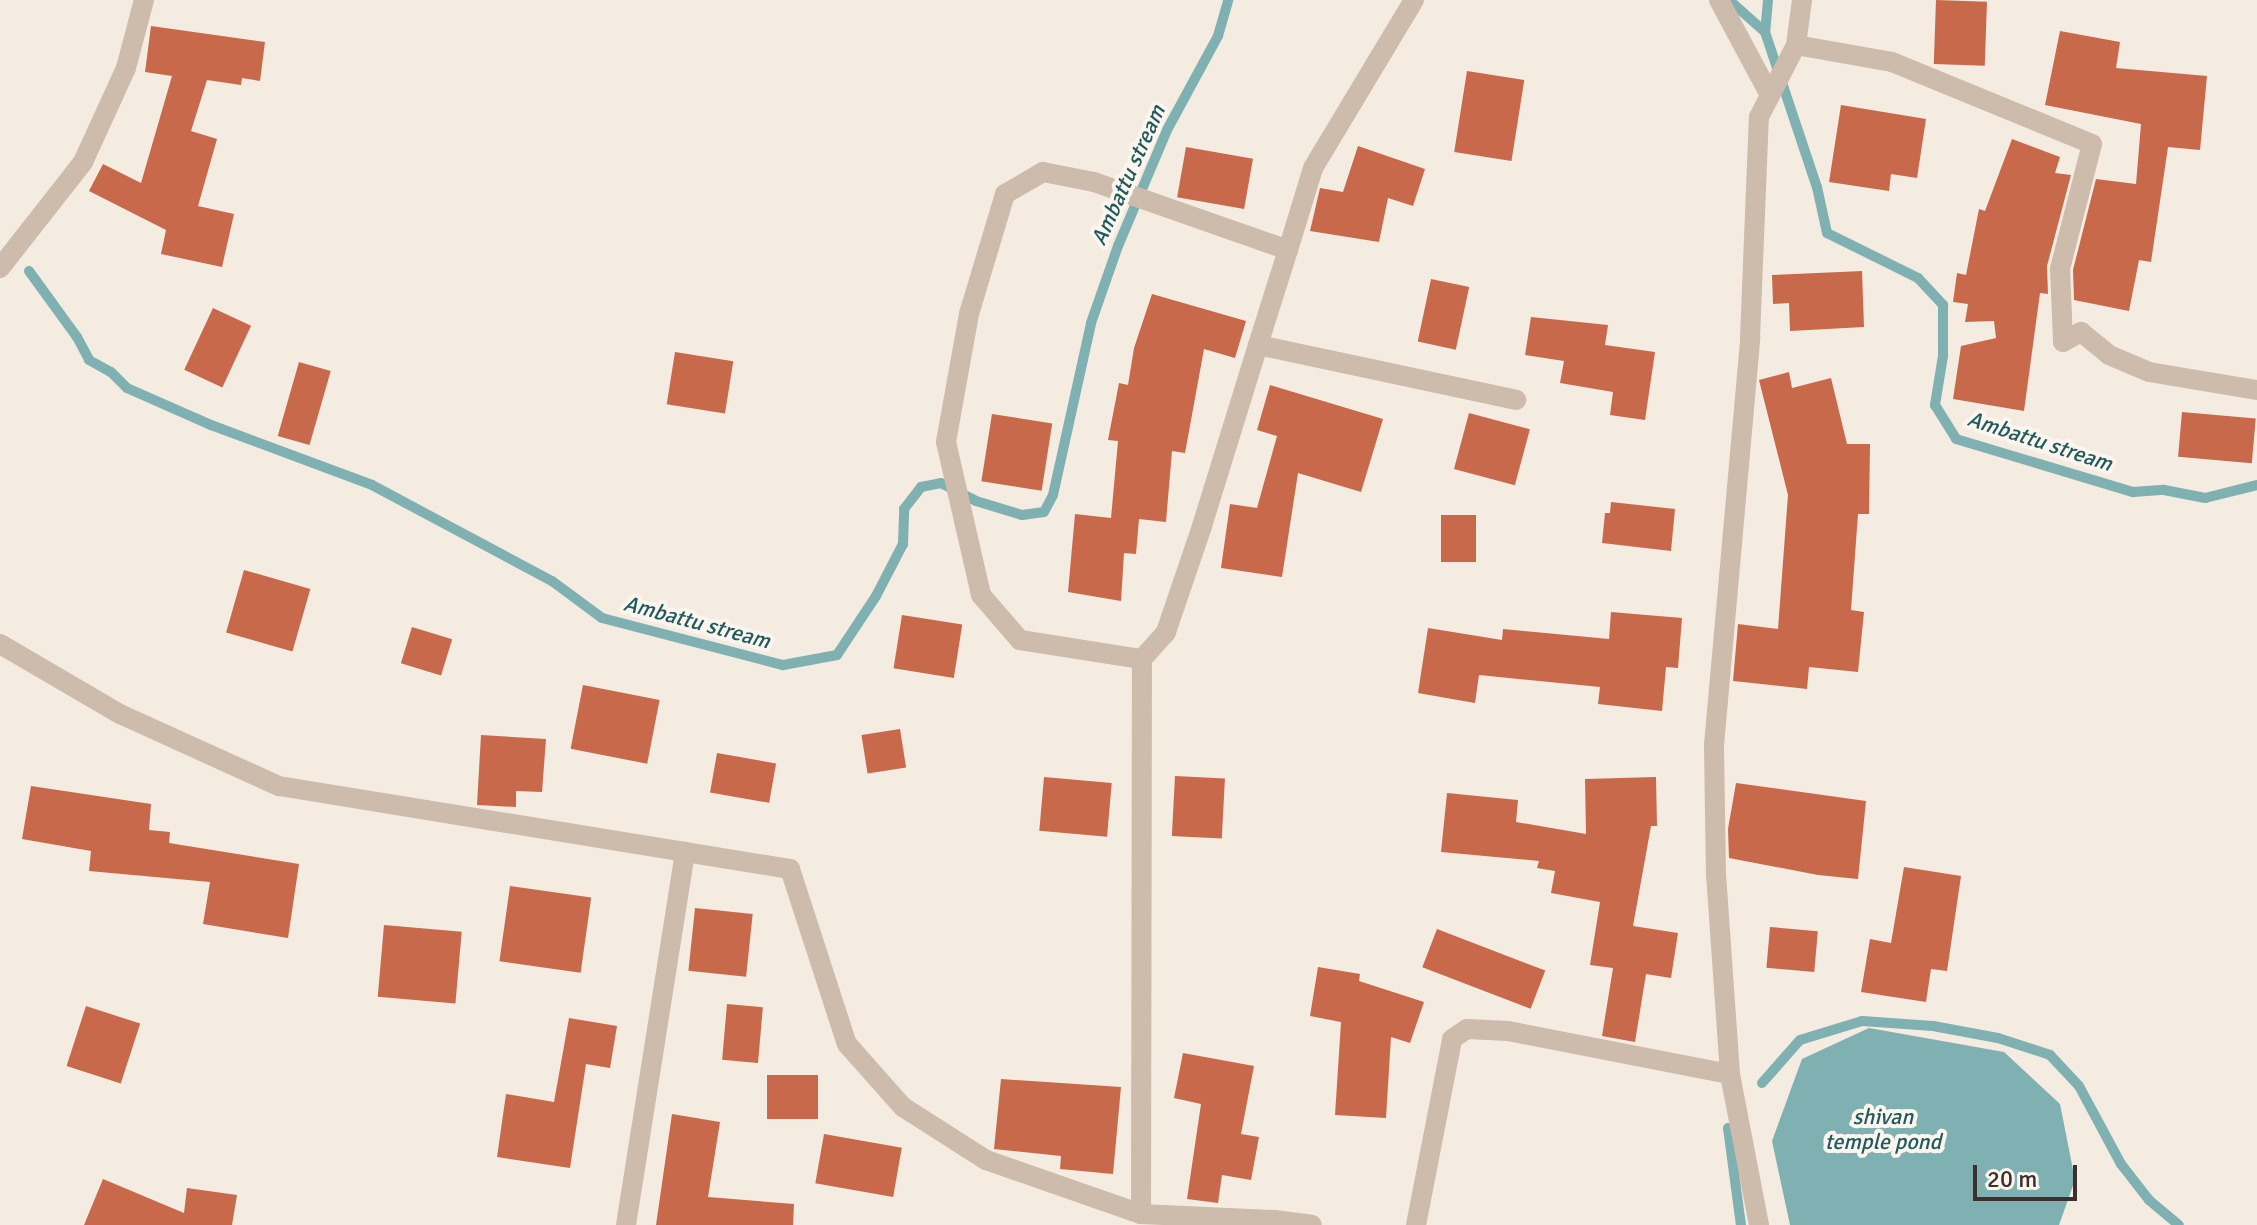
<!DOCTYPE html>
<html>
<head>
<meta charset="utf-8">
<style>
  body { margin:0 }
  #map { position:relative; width:2257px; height:1225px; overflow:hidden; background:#f4ebe1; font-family:Signika,sans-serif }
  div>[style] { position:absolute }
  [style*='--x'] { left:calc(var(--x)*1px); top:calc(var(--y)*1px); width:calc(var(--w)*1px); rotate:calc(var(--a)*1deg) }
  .water>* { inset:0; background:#7fb0b2 }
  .stream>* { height:10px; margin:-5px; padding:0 5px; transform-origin:5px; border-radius:5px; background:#7fb0b2 }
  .building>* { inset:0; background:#c8694b; transform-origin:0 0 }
  .minor>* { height:20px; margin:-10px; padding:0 10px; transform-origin:10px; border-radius:10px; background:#cdbbac }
  .tertiary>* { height:20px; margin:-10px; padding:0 10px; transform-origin:10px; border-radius:10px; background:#cdbbac }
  span { translate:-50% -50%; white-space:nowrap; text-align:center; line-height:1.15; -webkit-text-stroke:8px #fbf5ee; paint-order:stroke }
  .water-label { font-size:22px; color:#1f5a5e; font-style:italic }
  .scale { position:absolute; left:1973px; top:1165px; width:104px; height:36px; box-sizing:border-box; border:4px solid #3b302b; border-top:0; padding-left:10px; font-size:24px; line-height:28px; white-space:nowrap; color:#3b302b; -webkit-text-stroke:6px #fbf5ee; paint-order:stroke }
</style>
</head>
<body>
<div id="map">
  <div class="water">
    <i style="clip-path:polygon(1869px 1028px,2004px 1052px,2060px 1104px,2075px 1180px,2059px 1225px,1790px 1225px,1772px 1141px,1802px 1059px)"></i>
  </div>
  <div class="stream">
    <i style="--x:1729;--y:0;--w:48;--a:41.6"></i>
    <i style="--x:1768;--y:0;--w:32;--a:95"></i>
    <i style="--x:1765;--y:32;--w:163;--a:71.5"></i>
    <i style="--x:1817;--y:187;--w:47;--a:77.7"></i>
    <i style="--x:1827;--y:233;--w:102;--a:26.3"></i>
    <i style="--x:1918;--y:278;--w:37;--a:47"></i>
    <i style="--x:1943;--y:305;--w:51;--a:90"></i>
    <i style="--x:1943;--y:356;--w:50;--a:99.3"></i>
    <i style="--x:1935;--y:405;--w:40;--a:58"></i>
    <i style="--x:1956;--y:439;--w:185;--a:16.7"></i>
    <i style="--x:2133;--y:492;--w:31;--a:-4"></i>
    <i style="--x:2164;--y:490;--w:42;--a:11"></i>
    <i style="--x:2205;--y:498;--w:54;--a:-14"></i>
    <i style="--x:29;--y:271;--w:82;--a:54"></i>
    <i style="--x:77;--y:337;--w:26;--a:62"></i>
    <i style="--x:89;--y:360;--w:25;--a:29"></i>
    <i style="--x:111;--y:372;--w:23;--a:45"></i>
    <i style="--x:127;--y:388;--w:92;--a:23.8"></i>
    <i style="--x:211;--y:425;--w:172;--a:20.4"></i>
    <i style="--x:372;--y:485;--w:204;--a:28.1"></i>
    <i style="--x:552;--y:581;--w:62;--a:36.5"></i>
    <i style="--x:602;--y:618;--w:187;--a:14.6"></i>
    <i style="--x:783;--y:665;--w:55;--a:-10.5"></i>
    <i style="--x:837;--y:655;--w:71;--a:-56.5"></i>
    <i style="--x:876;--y:596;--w:59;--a:-62.6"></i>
    <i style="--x:903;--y:544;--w:35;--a:-88"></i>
    <i style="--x:904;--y:509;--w:28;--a:-52"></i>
    <i style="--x:921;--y:487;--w:20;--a:-11"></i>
    <i style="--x:941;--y:483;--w:39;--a:27"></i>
    <i style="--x:976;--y:501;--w:48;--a:16.9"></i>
    <i style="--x:1022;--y:515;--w:22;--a:-8"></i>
    <i style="--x:1044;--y:512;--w:19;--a:-62"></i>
    <i style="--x:1053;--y:495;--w:176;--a:-77.5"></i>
    <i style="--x:1091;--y:323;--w:82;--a:-70.7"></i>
    <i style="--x:1118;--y:246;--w:126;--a:-67.1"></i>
    <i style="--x:1167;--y:130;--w:107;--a:-61.5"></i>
    <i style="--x:1218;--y:36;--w:37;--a:-74"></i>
    <i style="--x:1762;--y:1083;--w:57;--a:-48.5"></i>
    <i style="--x:1800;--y:1040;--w:65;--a:-17"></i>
    <i style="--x:1862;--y:1021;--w:71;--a:4"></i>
    <i style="--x:1933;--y:1026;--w:66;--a:10.5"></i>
    <i style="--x:1998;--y:1038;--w:55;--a:18.1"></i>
    <i style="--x:2050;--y:1055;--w:42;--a:46.9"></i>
    <i style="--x:2079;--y:1086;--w:89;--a:61.7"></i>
    <i style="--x:2121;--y:1164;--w:46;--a:52.1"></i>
    <i style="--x:2149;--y:1200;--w:39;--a:40"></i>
    <i style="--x:1728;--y:1128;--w:98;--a:82.4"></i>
  </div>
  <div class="building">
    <i style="left:1936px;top:0;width:51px;height:64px;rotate:2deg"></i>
    <i style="clip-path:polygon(151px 26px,265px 42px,260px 81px,242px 78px,241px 85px,207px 80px,191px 131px,217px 139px,198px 206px,234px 214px,222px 267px,161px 254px,166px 230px,89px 191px,103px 164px,141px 183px,172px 76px,145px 72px)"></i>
    <i style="clip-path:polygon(2060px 31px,2120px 42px,2116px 68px,2207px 76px,2200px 150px,2168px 147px,2151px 262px,2139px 260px,2129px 311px,2074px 300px,2073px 270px,2096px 179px,2136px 184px,2141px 124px,2045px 105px)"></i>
    <i style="left:1467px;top:71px;width:58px;height:82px;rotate:9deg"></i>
    <i style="clip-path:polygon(1841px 105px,1926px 119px,1917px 178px,1891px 174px,1889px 191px,1829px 182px)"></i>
    <i style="clip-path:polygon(2012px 139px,2060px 157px,2055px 173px,2071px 175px,2047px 266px,2048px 294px,2040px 293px,2024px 411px,1953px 399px,1961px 346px,1996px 338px,1994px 321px,1965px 322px,1968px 304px,1953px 302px,1957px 273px,1966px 275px,1979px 209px,1985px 211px)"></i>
    <i style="clip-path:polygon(1358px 146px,1425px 169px,1413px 206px,1388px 198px,1379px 242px,1310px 231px,1320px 188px,1343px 192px)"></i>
    <i style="left:1186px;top:147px;width:68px;height:51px;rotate:10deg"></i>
    <i style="clip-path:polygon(1862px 271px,1864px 327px,1790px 331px,1789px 303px,1773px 304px,1772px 275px)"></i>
    <i style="left:1431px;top:279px;width:39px;height:64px;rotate:12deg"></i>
    <i style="clip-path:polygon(1152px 294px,1246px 321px,1235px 358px,1204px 349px,1185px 453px,1172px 451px,1166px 522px,1139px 519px,1136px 554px,1124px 553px,1121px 601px,1068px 592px,1075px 514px,1111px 518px,1118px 441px,1108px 440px,1119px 383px,1128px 385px,1134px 348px)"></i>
    <i style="left:213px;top:308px;width:42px;height:68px;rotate:25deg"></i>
    <i style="clip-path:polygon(1531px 317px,1608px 325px,1605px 345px,1655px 352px,1645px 420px,1610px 415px,1613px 392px,1560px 383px,1564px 361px,1525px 355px)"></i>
    <i style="left:675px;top:352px;width:59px;height:53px;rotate:9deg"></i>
    <i style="left:299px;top:362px;width:33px;height:77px;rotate:16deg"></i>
    <i style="clip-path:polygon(1789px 372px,1792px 388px,1831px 378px,1847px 444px,1870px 444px,1869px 514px,1858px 514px,1851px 610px,1864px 612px,1858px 672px,1809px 667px,1807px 689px,1733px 681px,1738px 624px,1778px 629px,1788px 495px,1759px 380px)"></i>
    <i style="clip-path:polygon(1270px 385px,1383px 419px,1361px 492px,1298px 473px,1282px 577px,1221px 568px,1230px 504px,1257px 508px,1277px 436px,1257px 430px)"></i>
    <i style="left:2182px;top:412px;width:74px;height:45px;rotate:5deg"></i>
    <i style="left:1469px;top:413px;width:63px;height:58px;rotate:15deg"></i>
    <i style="left:992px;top:414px;width:61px;height:68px;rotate:9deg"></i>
    <i style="clip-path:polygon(1611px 502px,1675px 509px,1671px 551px,1602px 543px,1605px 513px,1610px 513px)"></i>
    <i style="left:1441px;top:515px;width:35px;height:47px"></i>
    <i style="left:244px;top:570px;width:69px;height:65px;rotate:16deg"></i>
    <i style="clip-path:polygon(1611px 612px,1682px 618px,1678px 668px,1666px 667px,1662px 711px,1598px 704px,1600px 687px,1479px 675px,1475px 703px,1418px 693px,1428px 628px,1502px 640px,1503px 629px,1609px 639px)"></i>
    <i style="left:902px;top:615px;width:61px;height:54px;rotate:9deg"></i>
    <i style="left:412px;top:627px;width:42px;height:38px;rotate:17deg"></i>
    <i style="left:583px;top:685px;width:78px;height:65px;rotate:11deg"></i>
    <i style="left:900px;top:729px;width:39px;height:39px;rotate:81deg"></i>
    <i style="clip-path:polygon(481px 735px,546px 739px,542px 792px,516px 791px,516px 807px,477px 805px)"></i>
    <i style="left:717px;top:753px;width:60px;height:40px;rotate:10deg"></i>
    <i style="left:1175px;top:776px;width:50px;height:60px;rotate:3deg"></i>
    <i style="left:1044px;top:777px;width:68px;height:54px;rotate:5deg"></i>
    <i style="clip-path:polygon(1656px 777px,1657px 826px,1651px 826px,1633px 926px,1678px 933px,1671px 978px,1646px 974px,1635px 1042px,1602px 1036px,1613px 968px,1590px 965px,1600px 902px,1551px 893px,1555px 871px,1537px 868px,1539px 861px,1441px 852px,1447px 793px,1518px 800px,1516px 822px,1586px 834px,1585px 779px)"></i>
    <i style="clip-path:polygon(1736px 783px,1866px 801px,1858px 879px,1818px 875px,1729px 858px,1728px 829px)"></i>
    <i style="clip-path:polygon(31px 786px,151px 804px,149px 830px,170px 832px,169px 843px,299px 864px,288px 938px,203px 924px,210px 882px,89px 871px,91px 851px,22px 839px)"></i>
    <i style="clip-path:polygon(1904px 867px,1961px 876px,1947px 971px,1931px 969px,1926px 1002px,1861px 992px,1870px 939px,1891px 943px)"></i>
    <i style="left:510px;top:886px;width:82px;height:76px;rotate:8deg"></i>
    <i style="left:695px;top:908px;width:58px;height:63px;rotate:6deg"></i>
    <i style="left:384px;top:925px;width:78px;height:72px;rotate:5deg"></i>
    <i style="left:1770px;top:927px;width:48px;height:41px;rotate:5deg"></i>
    <i style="left:1437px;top:929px;width:116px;height:41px;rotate:21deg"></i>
    <i style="clip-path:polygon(1318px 967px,1360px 974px,1359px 981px,1424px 1002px,1410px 1043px,1391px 1037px,1386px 1118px,1335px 1115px,1341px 1022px,1310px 1016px)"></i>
    <i style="left:727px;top:1004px;width:36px;height:56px;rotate:5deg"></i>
    <i style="left:86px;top:1006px;width:57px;height:63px;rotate:18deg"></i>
    <i style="clip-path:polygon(569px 1018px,617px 1026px,610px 1068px,586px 1064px,570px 1168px,497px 1157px,506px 1094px,554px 1102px)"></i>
    <i style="clip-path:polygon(1183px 1053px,1254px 1066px,1241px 1134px,1259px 1137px,1251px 1180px,1222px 1175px,1218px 1203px,1187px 1199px,1201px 1104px,1174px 1098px)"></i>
    <i style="left:767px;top:1075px;width:51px;height:44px"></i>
    <i style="clip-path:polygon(1001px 1079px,1121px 1087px,1113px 1174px,1060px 1169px,1061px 1156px,994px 1149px)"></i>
    <i style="clip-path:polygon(672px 1114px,720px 1122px,708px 1197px,794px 1204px,793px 1225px,656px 1225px)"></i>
    <i style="left:824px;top:1134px;width:79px;height:50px;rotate:10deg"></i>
    <i style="clip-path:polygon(103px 1179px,184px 1213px,187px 1188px,237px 1195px,232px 1225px,84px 1225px)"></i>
  </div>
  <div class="minor">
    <i style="--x:1719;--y:0;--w:108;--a:61.8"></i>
    <i style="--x:1796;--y:45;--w:97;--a:10"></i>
    <i style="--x:1892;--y:62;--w:216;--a:22.3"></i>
    <i style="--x:2092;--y:144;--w:129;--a:104.4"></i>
    <i style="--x:2060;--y:269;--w:73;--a:87.6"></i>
    <i style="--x:2063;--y:342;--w:21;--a:-29"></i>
    <i style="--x:2081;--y:332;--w:36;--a:39"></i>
    <i style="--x:2109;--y:355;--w:43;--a:23"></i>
    <i style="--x:2149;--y:372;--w:109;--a:9.5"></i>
    <i style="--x:1288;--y:250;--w:206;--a:-160.7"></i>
    <i style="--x:1094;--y:182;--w:52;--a:-168.9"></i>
    <i style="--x:1043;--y:172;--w:44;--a:149.9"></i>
    <i style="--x:1005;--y:194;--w:125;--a:106.7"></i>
    <i style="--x:969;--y:314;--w:130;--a:100.2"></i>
    <i style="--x:946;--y:442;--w:157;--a:77.1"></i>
    <i style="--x:981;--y:595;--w:60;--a:49.1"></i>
    <i style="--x:1020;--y:640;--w:123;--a:8.9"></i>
    <i style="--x:1142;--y:659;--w:36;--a:-48"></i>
    <i style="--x:1166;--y:632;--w:112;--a:-71.2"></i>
    <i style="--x:1202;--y:526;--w:189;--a:-72.8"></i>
    <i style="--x:1258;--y:345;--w:100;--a:-72.5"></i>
    <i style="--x:1288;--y:250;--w:86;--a:-73"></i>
    <i style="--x:1313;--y:168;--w:196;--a:-59"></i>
    <i style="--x:1258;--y:345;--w:264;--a:12"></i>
    <i style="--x:0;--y:644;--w:139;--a:30.3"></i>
    <i style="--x:120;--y:714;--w:175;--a:24.4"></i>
    <i style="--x:279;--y:786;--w:518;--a:9.23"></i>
    <i style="--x:790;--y:869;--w:184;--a:72"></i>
    <i style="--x:847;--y:1044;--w:84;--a:48.4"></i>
    <i style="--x:903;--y:1107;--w:98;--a:32.6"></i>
    <i style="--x:986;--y:1160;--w:164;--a:19.2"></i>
    <i style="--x:1141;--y:1214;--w:133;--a:2.6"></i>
    <i style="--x:1274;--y:1220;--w:38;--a:7"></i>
    <i style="--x:1141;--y:1214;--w:555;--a:-89.9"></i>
    <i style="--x:626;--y:1225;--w:378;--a:-81"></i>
    <i style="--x:1416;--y:1225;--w:189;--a:-79"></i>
    <i style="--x:1452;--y:1039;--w:18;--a:-34"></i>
    <i style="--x:1467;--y:1029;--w:41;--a:2.8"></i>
    <i style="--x:1508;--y:1031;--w:226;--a:11"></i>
    <i style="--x:1759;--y:1225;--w:154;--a:-100.9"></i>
    <i style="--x:1730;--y:1074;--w:199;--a:-94"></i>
    <i style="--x:1716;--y:875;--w:130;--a:-90.9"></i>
    <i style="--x:1714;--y:745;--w:409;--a:-84.9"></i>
    <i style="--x:1750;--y:338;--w:221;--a:-87.7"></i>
    <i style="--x:1759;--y:117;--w:81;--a:-62.8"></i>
    <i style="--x:1796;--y:45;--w:45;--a:-82.4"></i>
  </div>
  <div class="tertiary">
    <i style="--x:0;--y:268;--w:135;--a:-51.9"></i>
    <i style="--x:83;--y:162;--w:103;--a:-65.4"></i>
    <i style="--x:126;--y:68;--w:70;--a:-75.2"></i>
  </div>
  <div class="water-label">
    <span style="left:1128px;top:175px;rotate:-66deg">Ambattu stream</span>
    <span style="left:2040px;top:441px;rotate:18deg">Ambattu stream</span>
    <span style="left:697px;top:622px;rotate:15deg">Ambattu stream</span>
    <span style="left:1883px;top:1129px">shivan<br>temple pond</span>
  </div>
  <div class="scale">20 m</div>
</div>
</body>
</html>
